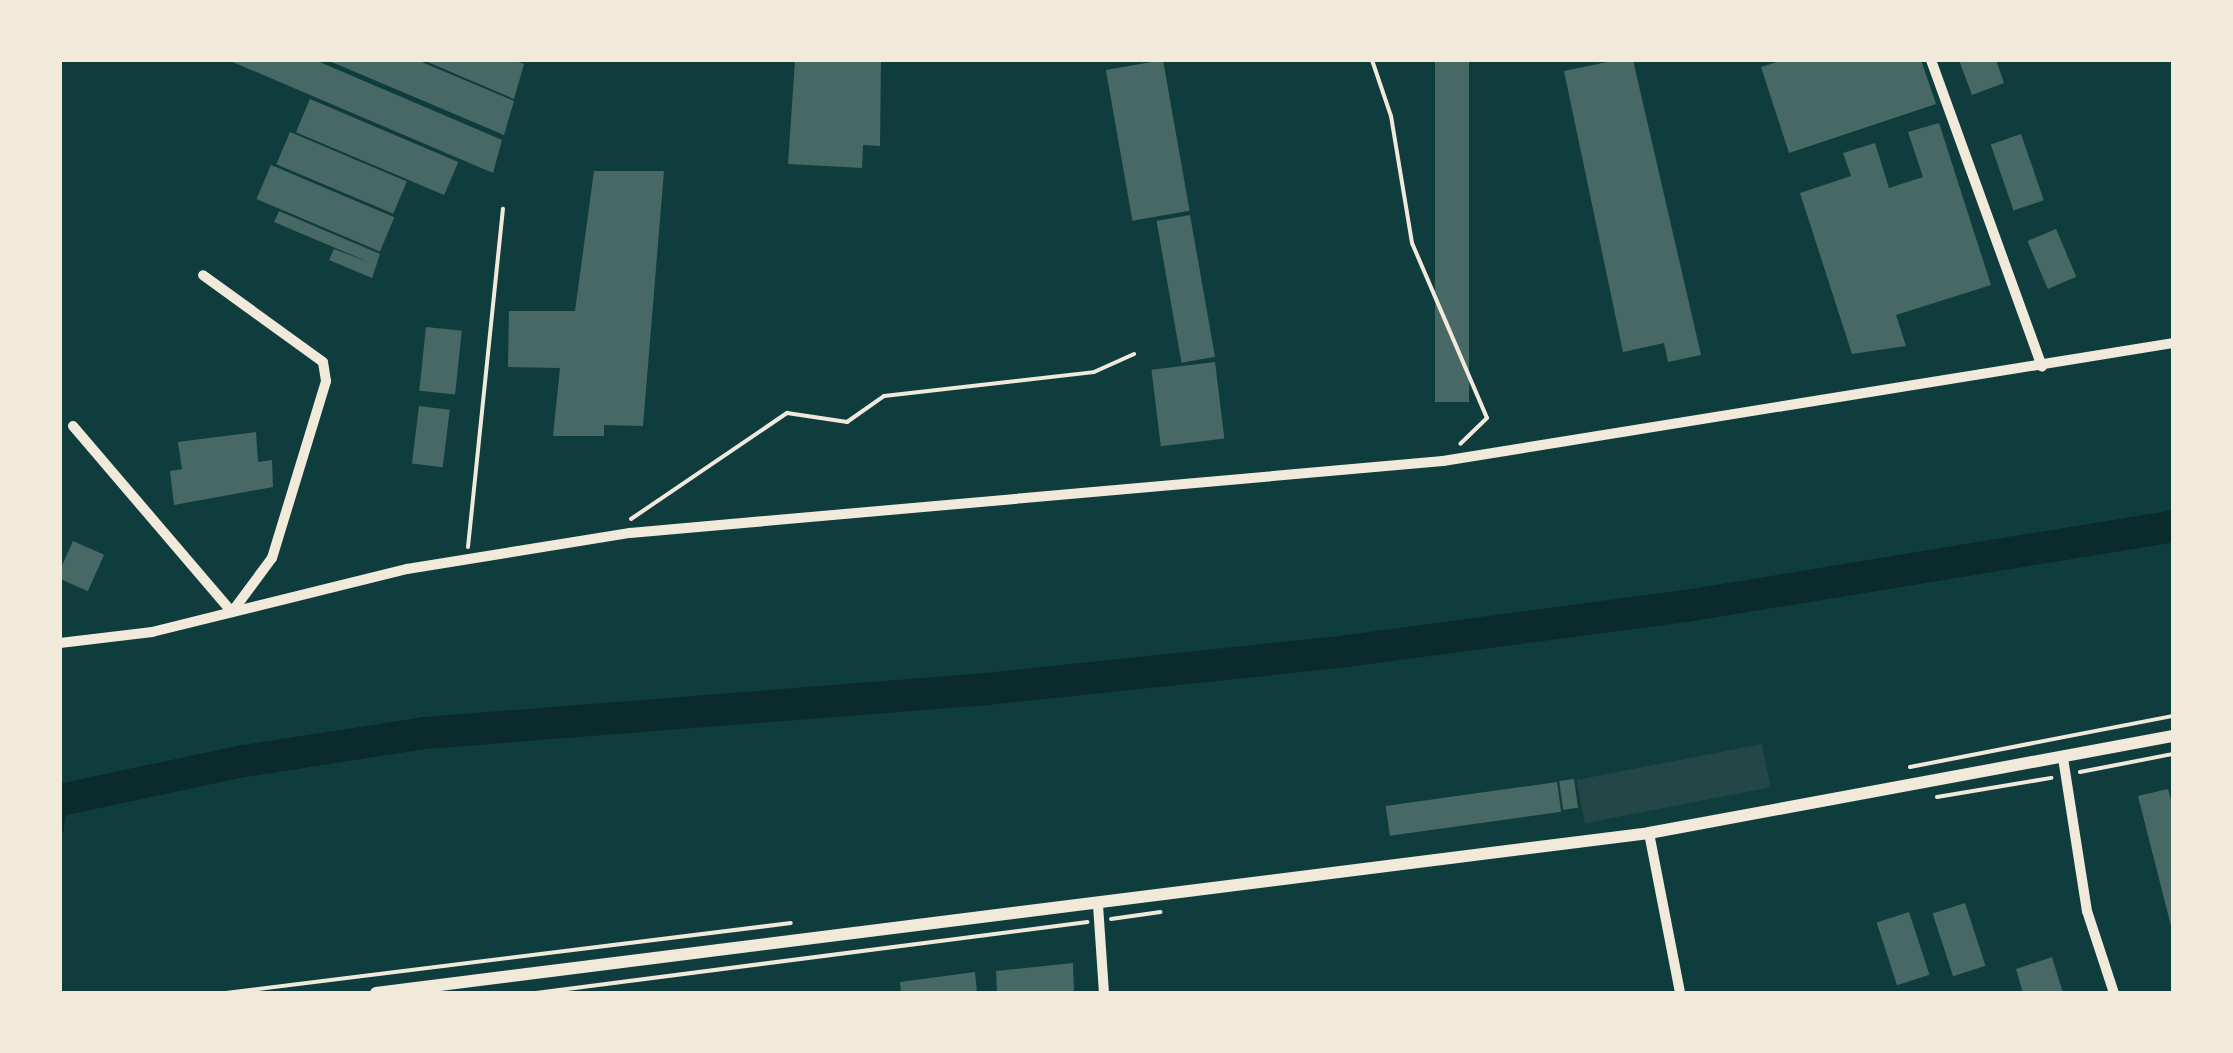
<!DOCTYPE html>
<html>
<head>
<meta charset="utf-8">
<style>
  body { margin:0 }
  #map { position:relative; width:2233px; height:1053px; overflow:hidden; background:#0f3d3e; font-family:"Public Sans",sans-serif }
  div>[style] { position:absolute }
  [style*='--x'] { left:calc(var(--x)*1px); top:calc(var(--y)*1px); width:calc(var(--w)*1px); rotate:calc(var(--a)*1deg) }
  .green>* { inset:0; background:#244646; transform-origin:0 0 }
  .stream>* { height:5px; margin:-2.5px; padding:0 2.5px; transform-origin:2.5px; border-radius:2.5px; background:#0a2a2b }
  .river>* { height:32px; margin:-16px; padding:0 16px; transform-origin:16px; border-radius:16px; background:#0a2a2b }
  .building>* { inset:0; background:#486865; transform-origin:0 0 }
  .path>* { height:4px; margin:-2px; padding:0 2px; transform-origin:2px; border-radius:2px; background:#f1e9da }
  .minor>* { height:10px; margin:-5px; padding:0 5px; transform-origin:5px; border-radius:5px; background:#f1e9da }
  .tertiary>* { height:12px; margin:-6px; padding:0 6px; transform-origin:6px; border-radius:6px; background:#f1e9da }
  span { translate:-50% -50%; white-space:nowrap; text-align:center; line-height:1.15; -webkit-text-stroke:10px #f1e9da; paint-order:stroke }
  .frame { position:absolute; inset:0; border:62px solid #f1e9da; pointer-events:none }
</style>
</head>
<body>
<div id="map">
  <div class="green">
    <i style="left:1762px;top:744px;width:44px;height:189px;rotate:79deg"></i>
  </div>
  <div class="stream">
    <i style="--x:60;--y:832;--w:33;--a:-81"></i>
  </div>
  <div class="river">
    <i style="--x:60;--y:800;--w:188;--a:-12"></i>
    <i style="--x:244;--y:761;--w:183;--a:-8.8"></i>
    <i style="--x:425;--y:733;--w:564;--a:-4.48"></i>
    <i style="--x:987;--y:689;--w:362;--a:-6"></i>
    <i style="--x:1347;--y:651;--w:342;--a:-7.6"></i>
    <i style="--x:1686;--y:606;--w:494;--a:-9.3"></i>
  </div>
  <div class="building">
    <i style="clip-path:polygon(228px 60px,315px 60px,502px 140px,493px 173px)"></i>
    <i style="clip-path:polygon(327px 60px,417px 60px,514px 101px,504px 135px)"></i>
    <i style="clip-path:polygon(423px 60px,513px 60px,524px 64px,514px 99px)"></i>
    <i style="clip-path:polygon(795px 60px,881px 60px,880px 146px,863px 145px,862px 168px,788px 164px)"></i>
    <i style="left:1163px;top:60px;width:153px;height:58px;rotate:80deg"></i>
    <i style="left:1435px;top:60px;width:34px;height:342px"></i>
    <i style="clip-path:polygon(1617px 60px,1633px 60px,1701px 355px,1668px 362px,1664px 343px,1623px 352px,1564px 71px)"></i>
    <i style="clip-path:polygon(1783px 60px,1921px 60px,1936px 104px,1789px 153px,1761px 67px)"></i>
    <i style="clip-path:polygon(1959px 60px,1996px 60px,2004px 83px,1972px 95px)"></i>
    <i style="left:310px;top:99px;width:161px;height:36px;rotate:23deg"></i>
    <i style="clip-path:polygon(1939px 123px,1991px 285px,1896px 315px,1906px 346px,1852px 354px,1800px 193px,1851px 176px,1843px 153px,1875px 143px,1889px 188px,1923px 177px,1908px 132px)"></i>
    <i style="left:290px;top:132px;width:127px;height:35px;rotate:23deg"></i>
    <i style="left:2021px;top:134px;width:70px;height:32px;rotate:71deg"></i>
    <i style="left:271px;top:165px;width:134px;height:37px;rotate:23deg"></i>
    <i style="clip-path:polygon(594px 171px,664px 171px,643px 426px,604px 425px,604px 436px,553px 436px,560px 368px,508px 367px,509px 311px,575px 311px)"></i>
    <i style="clip-path:polygon(279px 211px,380px 254px,372px 278px,329px 260px,334px 249px,371px 263px,274px 222px)"></i>
    <i style="left:1190px;top:215px;width:144px;height:34px;rotate:80deg"></i>
    <i style="left:2056px;top:229px;width:52px;height:31px;rotate:67deg"></i>
    <i style="left:426px;top:327px;width:36px;height:64px;rotate:6deg"></i>
    <i style="left:1215px;top:362px;width:77px;height:64px;rotate:83deg"></i>
    <i style="left:419px;top:406px;width:31px;height:58px;rotate:7deg"></i>
    <i style="clip-path:polygon(256px 432px,258px 462px,272px 460px,273px 487px,174px 505px,170px 471px,182px 469px,178px 442px)"></i>
    <i style="left:73px;top:541px;width:34px;height:40px;rotate:24deg"></i>
    <i style="left:1574px;top:779px;width:29px;height:15px;rotate:82deg"></i>
    <i style="left:1557px;top:782px;width:30px;height:173px;rotate:82deg"></i>
    <i style="clip-path:polygon(2168px 789px,2173px 807px,2172px 930px,2138px 796px)"></i>
    <i style="left:1965px;top:903px;width:66px;height:34px;rotate:72deg"></i>
    <i style="left:1909px;top:912px;width:66px;height:34px;rotate:72deg"></i>
    <i style="clip-path:polygon(2052px 957px,2063px 993px,2023px 993px,2016px 969px)"></i>
    <i style="clip-path:polygon(1073px 963px,1074px 993px,997px 993px,996px 971px)"></i>
    <i style="clip-path:polygon(975px 972px,977px 993px,901px 993px,900px 982px)"></i>
  </div>
  <div class="path">
    <i style="--x:1372;--y:60;--w:59;--a:71.3"></i>
    <i style="--x:1391;--y:116;--w:129;--a:80.6"></i>
    <i style="--x:1412;--y:243;--w:190;--a:66.8"></i>
    <i style="--x:1487;--y:418;--w:37;--a:136"></i>
    <i style="--x:631;--y:519;--w:189;--a:-34.2"></i>
    <i style="--x:787;--y:413;--w:61;--a:8.5"></i>
    <i style="--x:847;--y:422;--w:45;--a:-35.1"></i>
    <i style="--x:884;--y:396;--w:211;--a:-6.5"></i>
    <i style="--x:1094;--y:372;--w:44;--a:-24.2"></i>
    <i style="--x:468;--y:547;--w:340;--a:-84.1"></i>
    <i style="--x:1910;--y:767;--w:268;--a:-11"></i>
    <i style="--x:2080;--y:772;--w:95;--a:-11"></i>
    <i style="--x:1937;--y:797;--w:116;--a:-9.5"></i>
    <i style="--x:1111;--y:919;--w:50;--a:-8"></i>
    <i style="--x:226;--y:993;--w:569;--a:-7.06"></i>
    <i style="--x:536;--y:993;--w:556;--a:-7.34"></i>
  </div>
  <div class="minor">
    <i style="--x:1931;--y:60;--w:326;--a:70.1"></i>
    <i style="--x:73;--y:426;--w:245;--a:49.5"></i>
    <i style="--x:232;--y:612;--w:67;--a:-53.5"></i>
    <i style="--x:272;--y:558;--w:185;--a:-73"></i>
    <i style="--x:326;--y:381;--w:19;--a:-99"></i>
    <i style="--x:323;--y:362;--w:148;--a:-144.1"></i>
    <i style="--x:60;--y:643;--w:93;--a:-6.8"></i>
    <i style="--x:152;--y:632;--w:263;--a:-13.9"></i>
    <i style="--x:407;--y:569;--w:226;--a:-9.2"></i>
    <i style="--x:630;--y:533;--w:816;--a:-5.06"></i>
    <i style="--x:1443;--y:461;--w:739;--a:-9.18"></i>
    <i style="--x:2063;--y:758;--w:155;--a:81.1"></i>
    <i style="--x:2087;--y:911;--w:86;--a:71.8"></i>
    <i style="--x:1649;--y:833;--w:163;--a:79"></i>
    <i style="--x:1098;--y:905;--w:88;--a:86.1"></i>
  </div>
  <div class="tertiary">
    <i style="--x:376;--y:993;--w:1283;--a:-7.16"></i>
    <i style="--x:1649;--y:833;--w:533;--a:-10.49"></i>
  </div>
  <div class="frame"></div>
</div>
</body>
</html>
